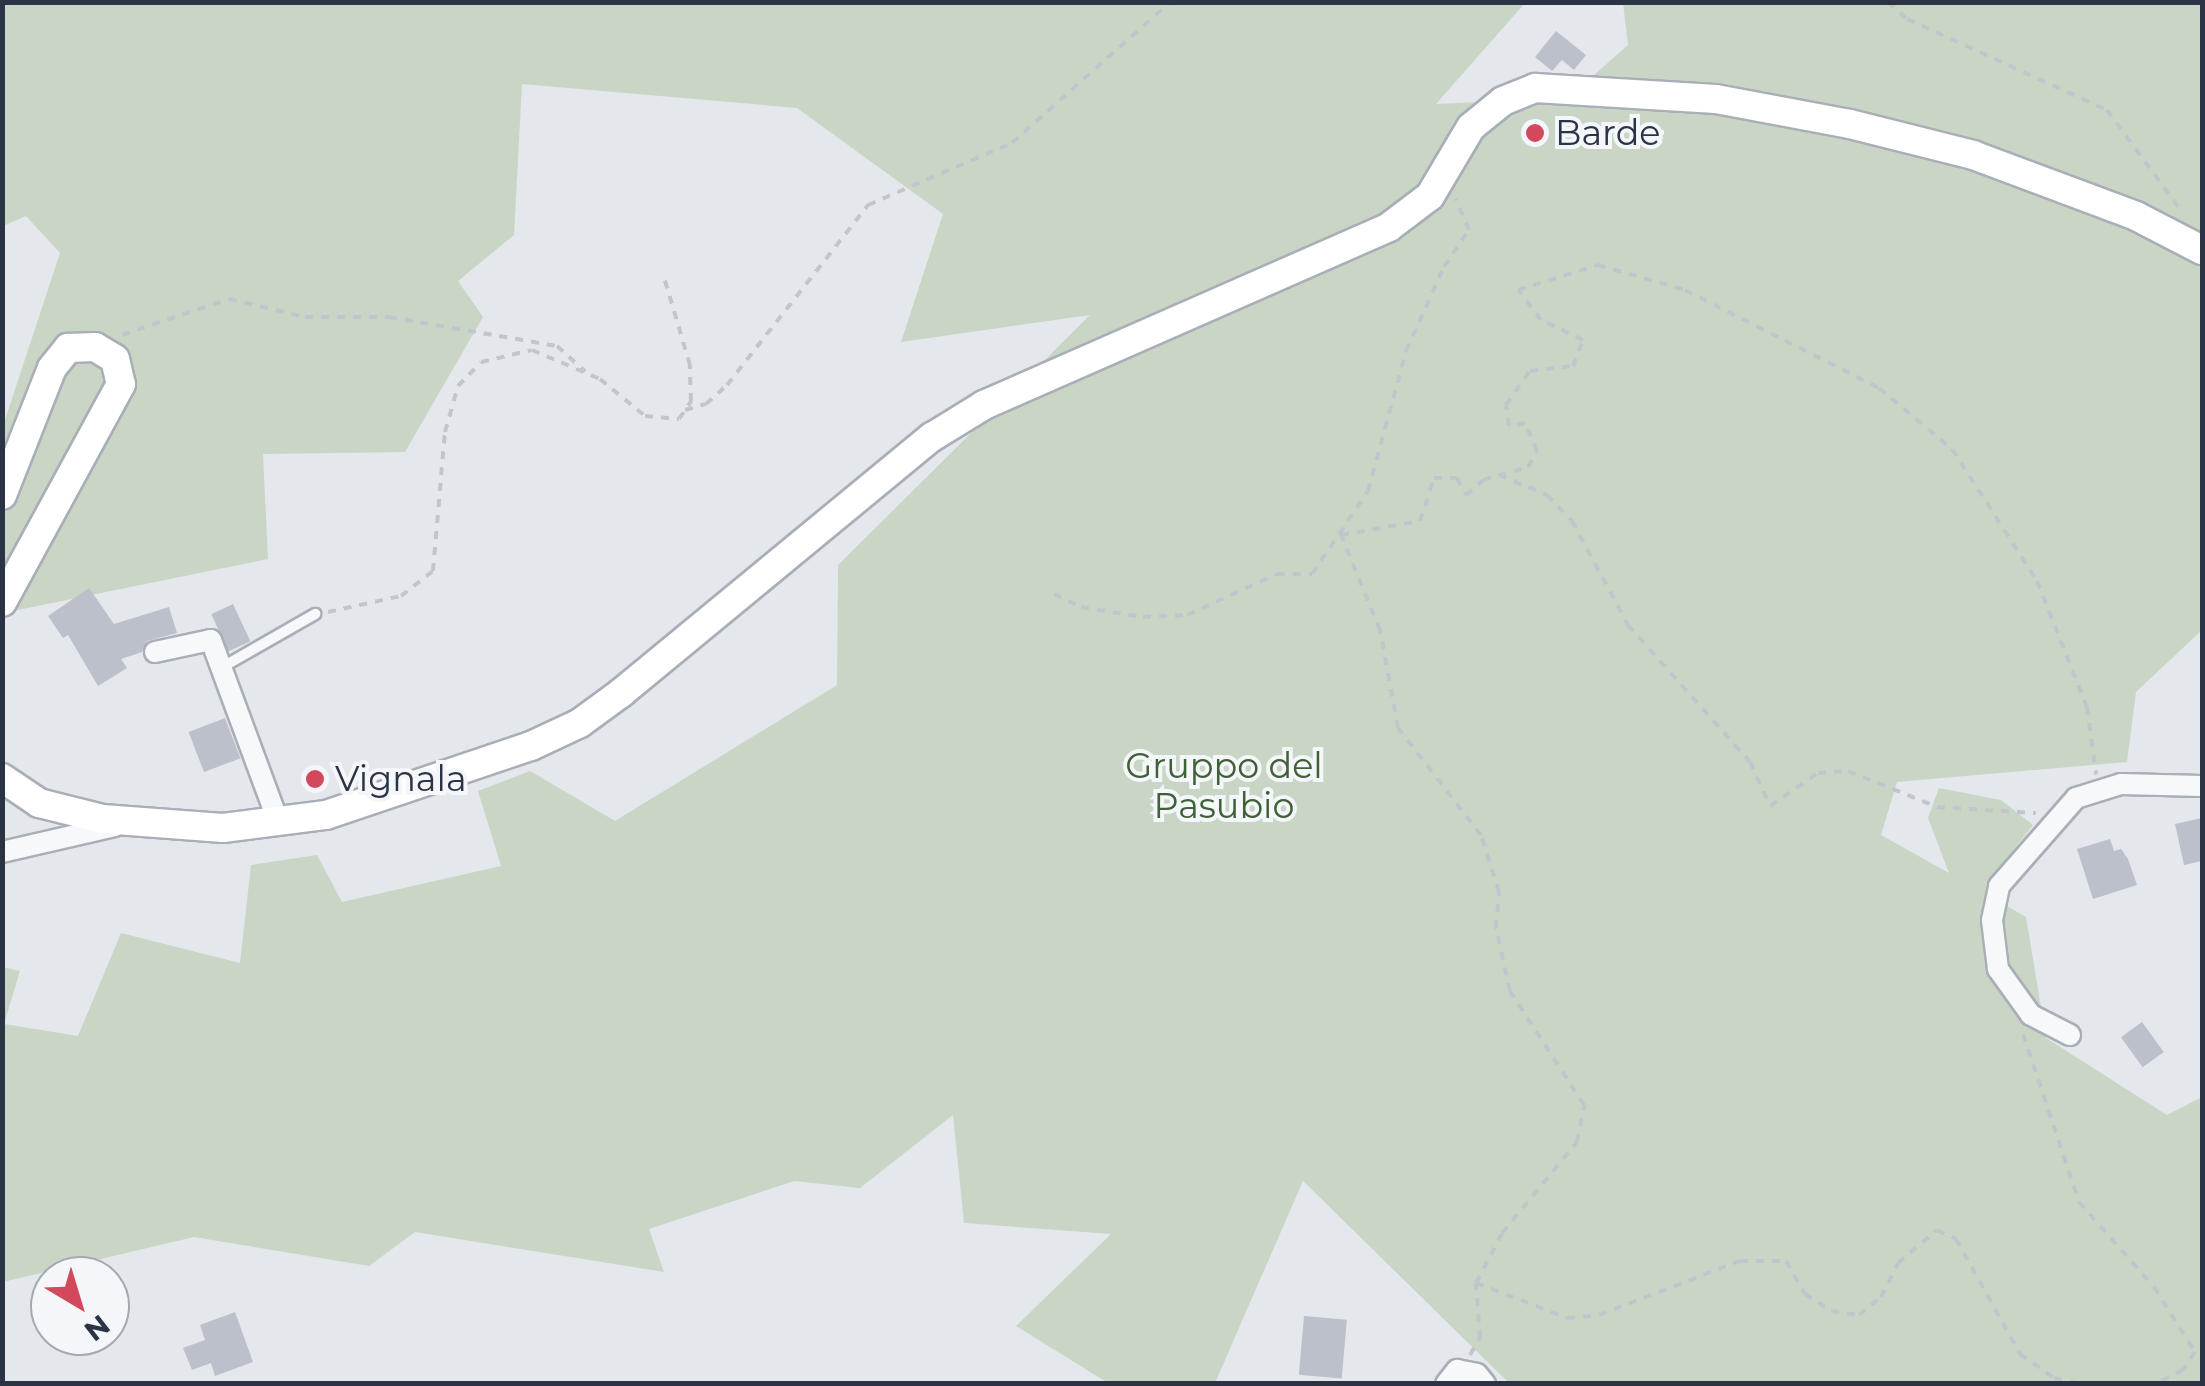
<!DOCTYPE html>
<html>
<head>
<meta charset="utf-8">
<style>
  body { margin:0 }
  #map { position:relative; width:2205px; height:1386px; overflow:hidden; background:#e4e7ec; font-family:Montserrat,sans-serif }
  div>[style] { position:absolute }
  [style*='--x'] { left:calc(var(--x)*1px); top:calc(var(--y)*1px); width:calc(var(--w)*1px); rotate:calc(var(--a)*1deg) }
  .green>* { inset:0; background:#c9d6c5 }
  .building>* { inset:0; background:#bbc0ca; transform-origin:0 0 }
  .path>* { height:4px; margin-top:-2px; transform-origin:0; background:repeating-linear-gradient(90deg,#c2c5cb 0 8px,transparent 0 16px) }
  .roads { filter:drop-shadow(2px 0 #a9aeb7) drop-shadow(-2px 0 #a9aeb7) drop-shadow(0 2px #a9aeb7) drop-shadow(0 -2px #a9aeb7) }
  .lane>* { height:10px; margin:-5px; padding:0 5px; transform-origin:5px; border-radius:5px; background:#f7f8fa }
  .street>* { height:20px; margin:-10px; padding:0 10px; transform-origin:10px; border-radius:10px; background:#f7f8fa }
  .secondary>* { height:28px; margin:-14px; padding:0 14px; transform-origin:14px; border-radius:14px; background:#fff }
  .dots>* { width:28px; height:28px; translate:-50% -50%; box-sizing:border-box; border:5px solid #f4f6f9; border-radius:50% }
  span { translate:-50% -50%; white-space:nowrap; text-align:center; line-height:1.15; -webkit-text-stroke:8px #f4f6f9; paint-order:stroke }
  .poi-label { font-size:35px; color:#2b3445 }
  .left { translate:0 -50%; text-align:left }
  .park-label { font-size:35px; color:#3f6138 }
  .frame { position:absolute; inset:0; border:5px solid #2b3445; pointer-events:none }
  .north { position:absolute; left:30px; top:1256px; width:100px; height:100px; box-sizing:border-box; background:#f4f6f9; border:2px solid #a4a8b1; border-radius:50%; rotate:142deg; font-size:28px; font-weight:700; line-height:40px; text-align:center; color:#2b3445 }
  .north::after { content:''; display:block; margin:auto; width:35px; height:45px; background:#d1495b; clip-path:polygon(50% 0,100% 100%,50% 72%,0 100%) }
</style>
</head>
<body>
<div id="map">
  <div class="green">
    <i style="clip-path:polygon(3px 3px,1525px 3px,1436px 104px,1568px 98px,1628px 45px,1623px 3px,2202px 3px,2202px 630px,2136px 692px,2127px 762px,1897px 782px,1881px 835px,1949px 873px,1928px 818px,1939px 788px,2001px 800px,2033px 825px,1994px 875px,1988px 895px,2026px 917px,2046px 1038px,2167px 1115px,2202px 1097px,2202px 1383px,1509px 1383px,1303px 1181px,1215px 1383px,1108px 1383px,1016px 1326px,1111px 1234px,964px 1223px,953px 1115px,860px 1188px,794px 1181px,649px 1229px,664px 1272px,415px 1232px,369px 1266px,194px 1237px,3px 1282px,3px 967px,20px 971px,4px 1024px,78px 1036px,121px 933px,240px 963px,251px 865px,317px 855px,342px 902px,501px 866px,478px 791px,530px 771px,615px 821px,837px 685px,838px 565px,1090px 315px,901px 342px,943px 214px,797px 108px,522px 84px,514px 235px,458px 281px,483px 317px,405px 452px,263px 454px,268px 559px,3px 613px,3px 426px,60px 253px,26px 216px,3px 226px)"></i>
  </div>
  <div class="building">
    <i style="clip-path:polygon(1556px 31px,1586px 55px,1574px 70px,1562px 60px,1552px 71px,1535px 57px)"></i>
    <i style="clip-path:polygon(89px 588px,114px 624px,169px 607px,177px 633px,147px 641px,142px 652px,121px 659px,127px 668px,98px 686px,68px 635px,63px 638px,48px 616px)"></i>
    <i style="left:233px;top:604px;width:41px;height:24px;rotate:65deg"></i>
    <i style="left:225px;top:718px;width:43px;height:39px;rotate:69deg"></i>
    <i style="clip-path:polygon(2202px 818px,2202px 861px,2184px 865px,2175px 824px)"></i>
    <i style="clip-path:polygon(2110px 839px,2114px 851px,2121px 849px,2128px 859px,2137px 885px,2093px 899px,2077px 849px)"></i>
    <i style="left:2142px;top:1022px;width:37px;height:26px;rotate:54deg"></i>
    <i style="clip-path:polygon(235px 1312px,253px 1362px,215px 1376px,211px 1363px,192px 1370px,183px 1348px,205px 1340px,200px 1325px)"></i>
    <i style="left:1304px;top:1316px;width:43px;height:59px;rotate:5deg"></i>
  </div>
  <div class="path">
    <i style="--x:1888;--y:2;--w:25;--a:42"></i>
    <i style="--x:1907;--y:19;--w:220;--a:24.5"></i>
    <i style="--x:2107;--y:110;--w:127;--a:53.7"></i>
    <i style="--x:122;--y:335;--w:113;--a:-18.6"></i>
    <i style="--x:229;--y:299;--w:78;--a:13.3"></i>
    <i style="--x:305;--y:317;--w:84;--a:0"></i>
    <i style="--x:389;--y:317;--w:170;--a:9.8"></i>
    <i style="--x:557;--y:346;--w:38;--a:42"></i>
    <i style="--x:685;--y:410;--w:22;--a:-16"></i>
    <i style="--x:706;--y:404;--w:28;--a:-42"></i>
    <i style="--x:727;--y:385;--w:229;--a:-51.9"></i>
    <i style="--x:868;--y:205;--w:157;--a:-23.3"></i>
    <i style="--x:1012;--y:143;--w:212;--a:-41.7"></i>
    <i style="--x:1499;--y:475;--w:52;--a:22.6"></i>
    <i style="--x:1547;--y:495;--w:36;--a:46"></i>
    <i style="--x:1572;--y:521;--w:118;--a:61.7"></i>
    <i style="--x:1628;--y:625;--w:183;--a:48.3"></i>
    <i style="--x:1750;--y:762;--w:48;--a:65.6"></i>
    <i style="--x:1770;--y:806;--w:58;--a:-34.5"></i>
    <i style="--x:1818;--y:773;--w:30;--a:-4"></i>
    <i style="--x:1848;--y:771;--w:96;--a:22"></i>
    <i style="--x:1937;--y:807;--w:99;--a:3.5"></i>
    <i style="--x:1054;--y:594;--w:30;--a:26"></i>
    <i style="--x:1081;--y:607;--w:63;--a:9.2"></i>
    <i style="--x:1143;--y:617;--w:44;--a:-2.6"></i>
    <i style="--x:1187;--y:615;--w:99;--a:-24.5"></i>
    <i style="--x:1277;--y:574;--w:35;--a:0"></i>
    <i style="--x:1312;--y:574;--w:100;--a:-56"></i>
    <i style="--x:1368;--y:491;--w:145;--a:-74.8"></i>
    <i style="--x:1406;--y:351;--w:92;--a:-65.7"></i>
    <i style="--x:1444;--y:267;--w:45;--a:-56"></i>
    <i style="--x:1469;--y:230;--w:34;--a:-113"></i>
    <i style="--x:328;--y:612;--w:75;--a:-12.4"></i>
    <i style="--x:401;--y:596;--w:41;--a:-38"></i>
    <i style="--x:433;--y:571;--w:140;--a:-85.1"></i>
    <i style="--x:445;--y:432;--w:48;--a:-74.2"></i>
    <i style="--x:458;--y:386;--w:33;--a:-46"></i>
    <i style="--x:481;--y:362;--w:52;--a:-13.2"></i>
    <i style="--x:532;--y:350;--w:74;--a:23.1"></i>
    <i style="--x:600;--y:379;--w:58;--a:39.4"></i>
    <i style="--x:645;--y:416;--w:34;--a:5"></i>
    <i style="--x:679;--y:419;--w:22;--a:-56"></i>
    <i style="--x:691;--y:401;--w:36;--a:-92"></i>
    <i style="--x:690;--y:365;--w:95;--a:-106.5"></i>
    <i style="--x:2023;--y:1034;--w:177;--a:71.6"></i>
    <i style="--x:2079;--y:1202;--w:113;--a:48.6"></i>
    <i style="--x:2154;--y:1287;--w:77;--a:57.8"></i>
    <i style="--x:2195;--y:1352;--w:22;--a:124"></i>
    <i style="--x:2183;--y:1370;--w:31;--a:153"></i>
    <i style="--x:1476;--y:1283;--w:97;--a:21"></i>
    <i style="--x:1567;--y:1318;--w:32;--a:-5"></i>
    <i style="--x:1599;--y:1315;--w:151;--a:-21"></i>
    <i style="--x:1740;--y:1261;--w:46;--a:0"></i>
    <i style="--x:1786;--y:1261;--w:38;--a:60"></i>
    <i style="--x:1805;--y:1294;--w:31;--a:33"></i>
    <i style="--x:1831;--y:1311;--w:28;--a:8"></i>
    <i style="--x:1859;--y:1315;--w:28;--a:-39"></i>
    <i style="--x:1881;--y:1297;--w:38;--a:-63"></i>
    <i style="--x:1898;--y:1263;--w:51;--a:-40.2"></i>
    <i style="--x:1937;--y:1230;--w:21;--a:25"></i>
    <i style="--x:1956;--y:1239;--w:132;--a:60.9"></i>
    <i style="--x:2020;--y:1354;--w:42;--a:35.2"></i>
    <i style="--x:2054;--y:1378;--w:29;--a:12"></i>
    <i style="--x:1470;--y:1355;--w:20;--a:-60"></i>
    <i style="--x:1480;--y:1338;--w:55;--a:-94.2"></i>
    <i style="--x:1476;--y:1283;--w:56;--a:-62.5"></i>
    <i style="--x:1502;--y:1233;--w:118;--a:-50.5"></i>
    <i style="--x:1577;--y:1142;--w:38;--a:-79"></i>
    <i style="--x:1584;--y:1105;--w:136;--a:-123"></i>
    <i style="--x:1510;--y:991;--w:65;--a:-102.5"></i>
    <i style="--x:1496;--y:928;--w:36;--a:-85"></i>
    <i style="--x:1499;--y:892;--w:60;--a:-107.5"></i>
    <i style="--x:1481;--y:835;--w:135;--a:-127.8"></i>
    <i style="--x:1398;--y:728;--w:100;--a:-100.4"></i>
    <i style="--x:1380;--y:630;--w:103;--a:-112.3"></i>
    <i style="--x:1341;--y:535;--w:80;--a:-10"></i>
    <i style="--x:1420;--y:521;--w:45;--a:-72"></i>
    <i style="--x:1434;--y:478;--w:23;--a:0"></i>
    <i style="--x:1457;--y:478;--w:19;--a:62"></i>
    <i style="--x:1466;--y:495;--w:23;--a:-41"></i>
    <i style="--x:1483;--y:480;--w:47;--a:-16.1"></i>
    <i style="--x:1528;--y:467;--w:18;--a:-61"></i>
    <i style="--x:1537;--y:451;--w:30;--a:-113"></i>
    <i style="--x:1525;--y:423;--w:16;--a:169"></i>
    <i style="--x:1509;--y:426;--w:21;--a:-98"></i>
    <i style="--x:1506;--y:405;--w:42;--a:-54.8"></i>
    <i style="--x:1530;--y:371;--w:43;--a:-6.6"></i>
    <i style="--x:1573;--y:366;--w:28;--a:-69"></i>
    <i style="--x:1583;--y:340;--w:47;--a:-154.5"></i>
    <i style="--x:1541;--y:320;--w:38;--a:-127"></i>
    <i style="--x:1518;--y:290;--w:84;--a:-17.4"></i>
    <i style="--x:1598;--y:265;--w:91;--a:16"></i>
    <i style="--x:1685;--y:290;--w:217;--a:26.8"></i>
    <i style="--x:1879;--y:388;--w:95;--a:39.9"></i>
    <i style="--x:1952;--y:449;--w:157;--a:57.2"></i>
    <i style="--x:2037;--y:581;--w:136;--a:68.4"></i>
    <i style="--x:2087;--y:707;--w:68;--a:82.3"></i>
  </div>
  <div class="roads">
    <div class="lane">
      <i style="--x:226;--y:665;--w:103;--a:-29.8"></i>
    </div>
    <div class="street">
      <i style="--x:155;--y:652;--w:57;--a:-12.1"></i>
      <i style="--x:211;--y:640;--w:196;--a:69.7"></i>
      <i style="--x:2;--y:852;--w:116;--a:-13"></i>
      <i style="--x:2070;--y:1035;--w:44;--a:-152.9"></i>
      <i style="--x:2031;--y:1015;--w:57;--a:-125.7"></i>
      <i style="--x:1998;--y:969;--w:49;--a:-97"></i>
      <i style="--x:1992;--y:920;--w:35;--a:-78"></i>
      <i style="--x:1999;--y:886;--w:117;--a:-48.8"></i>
      <i style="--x:2076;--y:798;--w:47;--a:-17.3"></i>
      <i style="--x:2121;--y:784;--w:81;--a:1.4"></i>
      <i style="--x:1446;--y:1384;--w:18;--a:-52"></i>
      <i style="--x:1457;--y:1370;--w:20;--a:11"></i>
      <i style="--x:1477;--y:1374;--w:13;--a:51"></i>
    </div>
    <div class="secondary">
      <i style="--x:2;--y:495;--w:136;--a:-68.5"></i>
      <i style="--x:52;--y:368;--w:26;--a:-51"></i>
      <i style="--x:68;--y:348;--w:27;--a:-2"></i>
      <i style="--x:95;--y:347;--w:23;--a:31"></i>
      <i style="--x:115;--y:359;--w:26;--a:77"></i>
      <i style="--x:121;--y:384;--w:248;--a:118.6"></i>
      <i style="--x:2;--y:778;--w:45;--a:34"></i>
      <i style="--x:39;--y:803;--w:66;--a:14"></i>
      <i style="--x:103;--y:819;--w:120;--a:4.3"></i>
      <i style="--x:223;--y:828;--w:104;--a:-7.2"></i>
      <i style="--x:326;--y:815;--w:216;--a:-18.6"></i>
      <i style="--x:531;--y:746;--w:54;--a:-25.1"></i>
      <i style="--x:580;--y:723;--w:51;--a:-36.2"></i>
      <i style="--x:621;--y:693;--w:403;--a:-39.5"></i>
      <i style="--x:932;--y:437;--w:61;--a:-31.6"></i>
      <i style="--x:984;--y:405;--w:442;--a:-23.7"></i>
      <i style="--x:1389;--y:227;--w:51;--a:-37.1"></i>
      <i style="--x:1430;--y:196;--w:80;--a:-59.3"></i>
      <i style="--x:1471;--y:127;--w:41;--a:-39.1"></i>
      <i style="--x:1503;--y:101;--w:35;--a:-22"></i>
      <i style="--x:1535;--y:88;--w:181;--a:3.5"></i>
      <i style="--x:1716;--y:99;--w:136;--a:10.6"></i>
      <i style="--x:1850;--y:124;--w:127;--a:14.1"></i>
      <i style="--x:1973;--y:155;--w:174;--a:20.5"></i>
      <i style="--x:2136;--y:216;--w:74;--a:27.3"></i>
    </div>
  </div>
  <div class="dots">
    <i style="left:1535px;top:133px;background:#d1495b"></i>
    <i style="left:315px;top:779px;background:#d1495b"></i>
  </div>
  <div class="poi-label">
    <span class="left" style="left:1555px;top:133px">Barde</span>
    <span class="left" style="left:335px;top:779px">Vignala</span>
  </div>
  <div class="park-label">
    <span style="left:1224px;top:786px">Gruppo del<br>Pasubio</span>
  </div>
  <div class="frame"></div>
  <div class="north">N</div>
</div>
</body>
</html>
